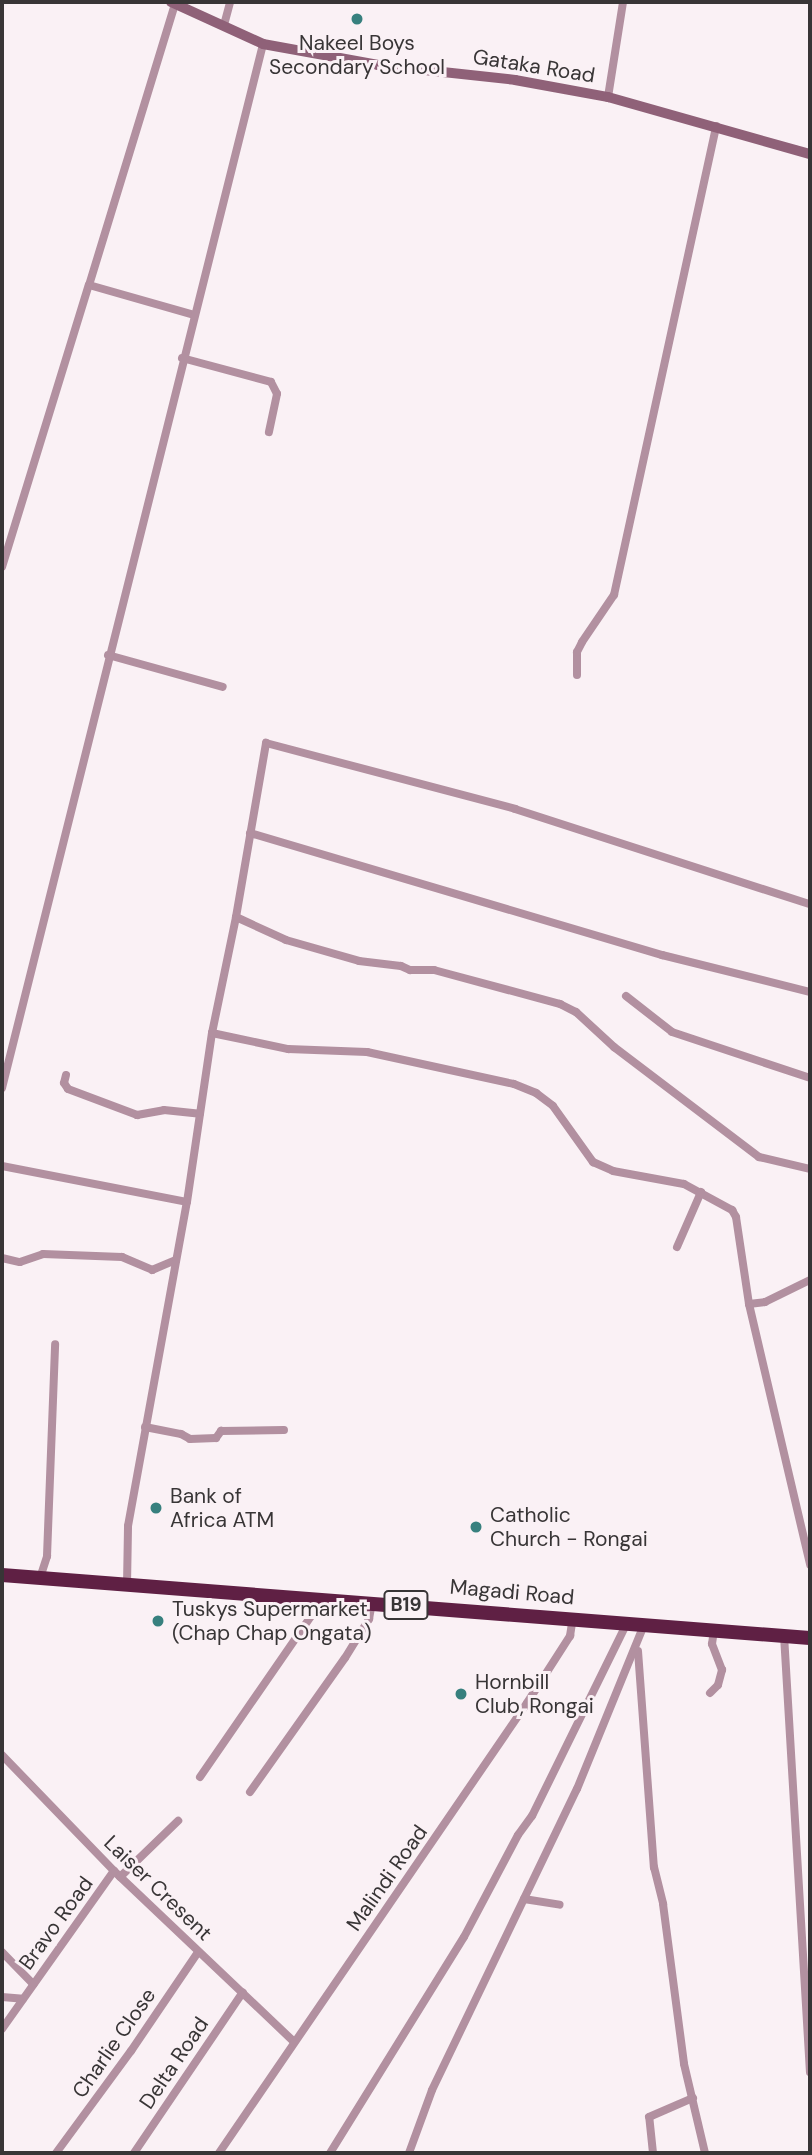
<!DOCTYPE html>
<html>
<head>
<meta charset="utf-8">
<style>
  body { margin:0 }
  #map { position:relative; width:812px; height:2155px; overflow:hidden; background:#faf1f5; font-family:"DM Sans",sans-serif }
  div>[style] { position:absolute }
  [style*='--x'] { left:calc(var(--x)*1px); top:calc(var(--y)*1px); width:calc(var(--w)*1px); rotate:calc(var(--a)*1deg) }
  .street>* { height:8px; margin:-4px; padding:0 4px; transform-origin:4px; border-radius:4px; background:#b290a0 }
  .secondary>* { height:10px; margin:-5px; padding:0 5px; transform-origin:5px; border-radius:5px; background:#8f6178 }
  .highway>* { height:14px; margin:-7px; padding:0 7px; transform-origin:7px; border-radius:7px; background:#5f2044 }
  .dots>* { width:19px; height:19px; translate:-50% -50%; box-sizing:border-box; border:4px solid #faf1f5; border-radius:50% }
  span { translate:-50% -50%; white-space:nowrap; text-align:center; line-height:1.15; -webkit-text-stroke:6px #faf1f5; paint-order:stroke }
  .shield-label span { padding:2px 5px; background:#faf1f5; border:2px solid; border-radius:5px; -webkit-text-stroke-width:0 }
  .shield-label { font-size:19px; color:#383536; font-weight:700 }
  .poi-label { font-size:21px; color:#383536 }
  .left { translate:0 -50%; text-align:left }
  .street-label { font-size:21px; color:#383536 }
  .frame { position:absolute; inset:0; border:4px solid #383536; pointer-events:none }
</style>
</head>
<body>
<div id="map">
  <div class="street">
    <i style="--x:175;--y:4;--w:294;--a:107"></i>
    <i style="--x:89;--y:285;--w:109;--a:15.9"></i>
    <i style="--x:224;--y:25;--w:24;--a:-75"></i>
    <i style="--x:608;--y:97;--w:96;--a:-81"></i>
    <i style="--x:182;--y:358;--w:92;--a:15.1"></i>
    <i style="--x:271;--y:382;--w:13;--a:63"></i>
    <i style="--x:277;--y:394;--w:39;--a:102"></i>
    <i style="--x:2;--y:567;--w:295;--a:-72.9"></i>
    <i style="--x:108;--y:655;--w:119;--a:15.5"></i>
    <i style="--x:577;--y:675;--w:23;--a:-90"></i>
    <i style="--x:577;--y:652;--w:11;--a:-63"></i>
    <i style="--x:582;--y:642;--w:57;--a:-55.8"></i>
    <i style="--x:614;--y:595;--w:480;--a:-77.7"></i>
    <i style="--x:250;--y:833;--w:430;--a:16.5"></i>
    <i style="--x:662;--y:955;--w:153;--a:14"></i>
    <i style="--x:236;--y:917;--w:55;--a:24.7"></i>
    <i style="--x:286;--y:940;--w:76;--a:16"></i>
    <i style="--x:359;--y:961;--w:42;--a:6.8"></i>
    <i style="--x:401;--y:966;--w:10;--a:24"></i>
    <i style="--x:410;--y:970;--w:24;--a:0"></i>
    <i style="--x:434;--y:970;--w:131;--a:15.1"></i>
    <i style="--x:560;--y:1004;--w:18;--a:27"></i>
    <i style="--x:576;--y:1012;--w:52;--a:42.6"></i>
    <i style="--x:614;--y:1047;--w:182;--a:37.2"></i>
    <i style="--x:759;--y:1157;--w:52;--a:13.2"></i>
    <i style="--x:626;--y:996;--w:58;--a:38"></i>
    <i style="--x:672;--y:1032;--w:145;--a:18.4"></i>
    <i style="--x:212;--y:1033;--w:78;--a:11.9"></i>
    <i style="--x:288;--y:1049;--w:79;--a:2.2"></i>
    <i style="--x:367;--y:1052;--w:150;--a:12.3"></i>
    <i style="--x:514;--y:1084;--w:24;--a:22"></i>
    <i style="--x:536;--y:1093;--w:21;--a:37"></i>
    <i style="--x:553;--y:1106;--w:69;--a:54.5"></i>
    <i style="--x:593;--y:1162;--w:22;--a:24"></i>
    <i style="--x:613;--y:1171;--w:72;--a:10.4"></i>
    <i style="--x:684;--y:1184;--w:55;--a:28.4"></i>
    <i style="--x:732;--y:1210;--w:8;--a:60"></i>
    <i style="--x:736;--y:1217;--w:88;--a:81.5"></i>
    <i style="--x:749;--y:1304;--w:268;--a:76.8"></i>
    <i style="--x:66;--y:1075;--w:8;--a:104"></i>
    <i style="--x:64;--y:1083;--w:7;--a:56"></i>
    <i style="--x:68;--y:1089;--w:74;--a:20.6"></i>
    <i style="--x:137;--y:1115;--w:27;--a:-10"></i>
    <i style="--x:164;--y:1110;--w:36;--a:6"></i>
    <i style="--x:2;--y:1088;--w:1076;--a:-75.96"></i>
    <i style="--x:2;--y:1166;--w:188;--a:11"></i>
    <i style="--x:677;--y:1247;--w:60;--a:-66.4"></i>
    <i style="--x:2;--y:1258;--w:18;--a:13"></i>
    <i style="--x:20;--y:1262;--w:24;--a:-19"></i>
    <i style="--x:43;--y:1254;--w:79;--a:2.2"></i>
    <i style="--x:122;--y:1257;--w:33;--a:23"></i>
    <i style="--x:152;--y:1270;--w:26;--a:-23"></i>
    <i style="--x:749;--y:1304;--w:16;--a:-7"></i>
    <i style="--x:765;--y:1302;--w:50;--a:-26.1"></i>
    <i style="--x:145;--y:1427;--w:37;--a:11"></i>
    <i style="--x:181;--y:1434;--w:10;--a:29"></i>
    <i style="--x:190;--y:1439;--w:26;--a:-2"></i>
    <i style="--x:216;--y:1438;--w:9;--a:-54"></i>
    <i style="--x:221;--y:1431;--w:63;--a:-0.9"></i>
    <i style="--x:40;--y:1578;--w:23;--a:-72"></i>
    <i style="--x:47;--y:1556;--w:212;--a:-87.8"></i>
    <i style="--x:127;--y:1585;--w:59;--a:-89"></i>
    <i style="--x:128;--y:1526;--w:329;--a:-79.7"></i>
    <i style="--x:187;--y:1202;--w:171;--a:-81.6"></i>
    <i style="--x:212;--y:1033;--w:118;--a:-78.3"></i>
    <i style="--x:236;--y:917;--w:177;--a:-80.2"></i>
    <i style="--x:266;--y:743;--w:258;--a:14.8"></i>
    <i style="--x:515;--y:809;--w:310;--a:17.9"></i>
    <i style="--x:784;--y:1635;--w:438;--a:86.6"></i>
    <i style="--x:638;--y:1651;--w:217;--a:85.8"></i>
    <i style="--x:654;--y:1867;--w:38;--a:76"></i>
    <i style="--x:663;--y:1904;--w:161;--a:82.5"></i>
    <i style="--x:684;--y:2064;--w:91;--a:76.7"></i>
    <i style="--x:710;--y:1693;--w:11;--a:-45"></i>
    <i style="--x:718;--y:1685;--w:16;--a:-75"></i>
    <i style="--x:722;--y:1670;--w:28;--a:-111"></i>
    <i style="--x:712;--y:1644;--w:15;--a:-82"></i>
    <i style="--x:2;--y:1755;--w:161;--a:46"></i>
    <i style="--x:114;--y:1871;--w:247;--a:43.5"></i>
    <i style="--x:200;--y:1777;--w:196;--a:-55.4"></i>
    <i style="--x:311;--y:1616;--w:18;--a:-103"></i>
    <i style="--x:250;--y:1792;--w:164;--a:-54.7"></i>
    <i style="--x:345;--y:1658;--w:46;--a:-58.4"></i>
    <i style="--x:369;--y:1619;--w:17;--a:-80"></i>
    <i style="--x:120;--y:1877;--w:81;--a:-44"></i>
    <i style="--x:524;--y:1899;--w:36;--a:9"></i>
    <i style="--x:2;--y:1952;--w:45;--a:45.9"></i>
    <i style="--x:2;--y:1997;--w:21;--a:5"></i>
    <i style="--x:2;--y:2029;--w:194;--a:-54.7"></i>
    <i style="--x:56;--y:2153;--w:127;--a:-53.7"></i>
    <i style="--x:131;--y:2051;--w:120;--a:-55.9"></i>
    <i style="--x:134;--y:2153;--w:194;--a:-55.9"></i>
    <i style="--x:219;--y:2153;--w:545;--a:-55.61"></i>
    <i style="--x:527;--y:1703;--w:80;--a:-57.3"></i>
    <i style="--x:570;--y:1636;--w:18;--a:-81"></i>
    <i style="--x:330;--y:2153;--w:254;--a:-58.2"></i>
    <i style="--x:464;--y:1937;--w:115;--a:-62.1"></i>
    <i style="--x:518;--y:1835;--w:24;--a:-54"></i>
    <i style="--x:532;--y:1816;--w:215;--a:-63.8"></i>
    <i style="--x:409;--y:2153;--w:67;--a:-69.9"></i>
    <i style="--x:432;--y:2090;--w:334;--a:-64.3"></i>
    <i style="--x:577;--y:1789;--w:177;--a:-67.8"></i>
    <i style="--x:653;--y:2153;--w:36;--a:-96"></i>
    <i style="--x:649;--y:2117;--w:48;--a:-23.4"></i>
  </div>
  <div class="secondary">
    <i style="--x:171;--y:2;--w:101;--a:24.5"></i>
    <i style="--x:263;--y:44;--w:117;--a:10.3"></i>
    <i style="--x:378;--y:65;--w:138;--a:6.2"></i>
    <i style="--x:515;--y:80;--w:95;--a:10.4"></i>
    <i style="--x:608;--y:97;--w:210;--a:15.8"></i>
  </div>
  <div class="highway">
    <i style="--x:2;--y:1575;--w:810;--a:4.46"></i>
  </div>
  <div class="dots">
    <i style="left:357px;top:19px;background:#37807e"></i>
    <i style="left:156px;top:1508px;background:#37807e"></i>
    <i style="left:476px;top:1527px;background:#37807e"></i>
    <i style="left:158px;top:1621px;background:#37807e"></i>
    <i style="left:461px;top:1694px;background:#37807e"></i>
  </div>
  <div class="shield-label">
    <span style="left:406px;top:1605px">B19</span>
  </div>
  <div class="poi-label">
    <span style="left:357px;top:55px">Nakeel Boys<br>Secondary School</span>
    <span class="left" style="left:170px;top:1508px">Bank of<br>Africa ATM</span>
    <span class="left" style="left:490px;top:1527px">Catholic<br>Church - Rongai</span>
    <span class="left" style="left:172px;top:1621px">Tuskys Supermarket<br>(Chap Chap Ongata)</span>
    <span class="left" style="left:475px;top:1694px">Hornbill<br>Club, Rongai</span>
  </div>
  <div class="street-label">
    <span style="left:534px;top:66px;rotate:9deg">Gataka Road</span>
    <span style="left:512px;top:1592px;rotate:5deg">Magadi Road</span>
    <span style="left:387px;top:1878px;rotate:-55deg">Malindi Road</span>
    <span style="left:158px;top:1888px;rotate:44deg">Laiser Cresent</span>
    <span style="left:56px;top:1923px;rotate:-54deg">Bravo Road</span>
    <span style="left:114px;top:2043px;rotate:-55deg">Charlie Close</span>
    <span style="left:174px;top:2063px;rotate:-56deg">Delta Road</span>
  </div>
  <div class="frame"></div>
</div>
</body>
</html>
